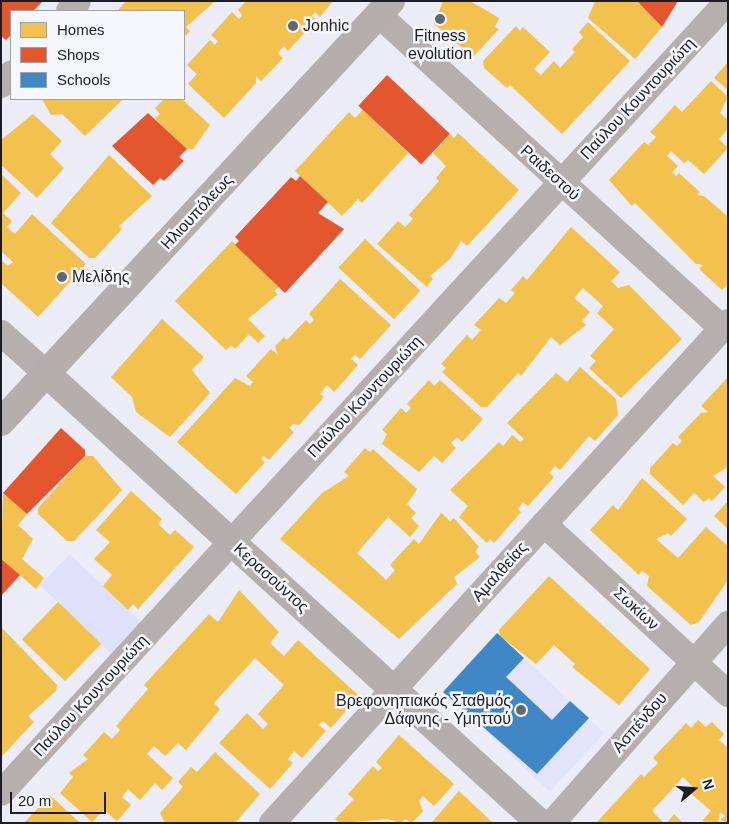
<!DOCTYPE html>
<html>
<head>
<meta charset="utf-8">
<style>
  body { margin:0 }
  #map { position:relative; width:729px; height:824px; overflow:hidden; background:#ebecf6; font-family:Arial,sans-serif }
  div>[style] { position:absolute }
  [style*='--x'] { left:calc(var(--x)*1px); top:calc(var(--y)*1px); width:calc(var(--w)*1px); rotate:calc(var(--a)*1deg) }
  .built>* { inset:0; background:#e3e4f9; transform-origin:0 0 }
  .green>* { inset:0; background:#dfe0fa; transform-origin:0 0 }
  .homes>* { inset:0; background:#f2c14e; transform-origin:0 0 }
  .shops>* { inset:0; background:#e4572e; transform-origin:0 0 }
  .schools>* { inset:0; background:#3f88c5 }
  .street>* { height:26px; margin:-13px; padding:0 13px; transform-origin:13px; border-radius:13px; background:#b5afad }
  .secondary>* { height:28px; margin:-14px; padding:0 14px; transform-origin:14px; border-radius:14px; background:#b4aead }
  .dots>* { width:14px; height:14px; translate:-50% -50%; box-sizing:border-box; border:2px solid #f6f7fd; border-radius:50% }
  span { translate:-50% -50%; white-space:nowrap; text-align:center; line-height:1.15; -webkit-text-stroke:5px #f6f7fd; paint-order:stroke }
  .poi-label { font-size:16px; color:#1c1d28 }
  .left { translate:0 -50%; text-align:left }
  .right { translate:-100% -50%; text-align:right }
  .street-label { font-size:16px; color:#1c1d28 }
  .frame { position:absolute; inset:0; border:2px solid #1c1d28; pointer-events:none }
  .legend { position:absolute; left:10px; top:10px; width:175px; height:90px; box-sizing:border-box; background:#f6f7fd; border:1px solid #9fa0a8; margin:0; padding:6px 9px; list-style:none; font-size:15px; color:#1c1d28 }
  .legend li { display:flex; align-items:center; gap:10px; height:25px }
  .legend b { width:25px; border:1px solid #9fa0a8 }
  .north { position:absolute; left:669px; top:764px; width:50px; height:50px; -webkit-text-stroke:4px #f6f7fd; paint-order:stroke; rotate:72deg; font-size:14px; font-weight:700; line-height:20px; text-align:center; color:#1c1d28 }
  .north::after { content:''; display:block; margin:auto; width:18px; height:22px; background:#1c1d28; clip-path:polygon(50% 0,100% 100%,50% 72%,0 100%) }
  .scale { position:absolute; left:10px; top:792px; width:96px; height:22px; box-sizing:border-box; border:2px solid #1c1d28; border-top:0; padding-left:6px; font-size:15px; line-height:18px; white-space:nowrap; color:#1c1d28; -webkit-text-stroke:4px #f6f7fd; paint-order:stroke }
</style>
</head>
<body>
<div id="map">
  <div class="built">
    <i style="left:497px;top:633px;width:147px;height:80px;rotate:43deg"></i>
  </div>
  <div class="green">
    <i style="left:70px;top:554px;width:98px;height:43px;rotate:44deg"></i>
  </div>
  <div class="homes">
    <i style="clip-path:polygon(126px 1px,215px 1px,186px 27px,190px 31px,184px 37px,184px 11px,117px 11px)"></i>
    <i style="clip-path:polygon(246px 1px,333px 1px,320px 17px,315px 12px,312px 16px,316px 20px,288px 51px,284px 46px,278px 53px,283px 58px,261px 81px,256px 76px,256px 83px,224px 118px,188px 84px,197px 74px,187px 65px,210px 40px,215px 45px,218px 41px,211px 35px,232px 12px,239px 19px,242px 15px,238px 10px)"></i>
    <i style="clip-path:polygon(443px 1px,470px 1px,499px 18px,495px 27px,499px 29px,473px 57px,434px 24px)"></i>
    <i style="clip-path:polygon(595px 1px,637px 1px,662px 27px,635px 59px,588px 18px)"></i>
    <i style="clip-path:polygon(588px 22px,630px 61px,562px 134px,510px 85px,507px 88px,484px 68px,483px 61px,516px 26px,520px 31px,523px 27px,550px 52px,534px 69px,541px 75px,554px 61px,560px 68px,575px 52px,572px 49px,583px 37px,579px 32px)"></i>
    <i style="clip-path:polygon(728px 62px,728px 90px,714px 78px)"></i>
    <i style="clip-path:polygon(711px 81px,728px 97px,720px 113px,728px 120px,728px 129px,719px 139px,728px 148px,704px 174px,688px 160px,684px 163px,671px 151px,667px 156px,678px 166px,672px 172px,676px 176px,679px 173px,700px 192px,697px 195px,704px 196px,728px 217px,728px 284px,722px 290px,699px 269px,703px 265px,696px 264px,635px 203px,632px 206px,609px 180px,644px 142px,648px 145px,656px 137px,650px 132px,675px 105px,682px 112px)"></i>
    <i style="clip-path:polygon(42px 99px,123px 99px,85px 136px,62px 114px,51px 115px)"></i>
    <i style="clip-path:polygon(164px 99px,182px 99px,210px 125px,193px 149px,187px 149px,155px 119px,160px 114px,155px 108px)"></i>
    <i style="clip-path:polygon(363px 110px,408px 153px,362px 203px,358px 199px,342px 216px,295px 171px,349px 112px,355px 118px)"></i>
    <i style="clip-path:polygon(33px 114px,62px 141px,50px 154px,64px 168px,37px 198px,1px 165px,1px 140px)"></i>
    <i style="clip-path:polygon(458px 133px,519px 190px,467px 246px,461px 241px,450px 259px,430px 276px,433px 279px,427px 287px,377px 244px,398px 221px,405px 227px,413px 219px,409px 215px,439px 181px,436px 178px,446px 166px,433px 153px,450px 134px,454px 138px)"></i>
    <i style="clip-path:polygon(109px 155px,152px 196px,119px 226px,122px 229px,95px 258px,89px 258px,51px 223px)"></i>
    <i style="clip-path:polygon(1px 174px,21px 193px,3px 213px,12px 221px,7px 227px,15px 234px,32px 214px,86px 264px,38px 317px,1px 283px,1px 260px,8px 266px,13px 262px,1px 251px)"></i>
    <i style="clip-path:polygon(571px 227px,620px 272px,611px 281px,618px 288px,629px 285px,682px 339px,621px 398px,589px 368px,596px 361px,590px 356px,614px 329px,597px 313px,603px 306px,583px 288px,574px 298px,590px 312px,582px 321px,586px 325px,560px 345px,551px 337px,521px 376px,518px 373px,487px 407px,481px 407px,442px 372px,446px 368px,441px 364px,467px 335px,472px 340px,481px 330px,474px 325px,499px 298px,506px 303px,515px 293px,511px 290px,523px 276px,527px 280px)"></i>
    <i style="left:365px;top:239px;width:76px;height:39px;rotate:43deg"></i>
    <i style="clip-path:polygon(232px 241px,279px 287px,274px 291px,278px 294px,248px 319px,265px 336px,258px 343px,249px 334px,235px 349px,231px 345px,226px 350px,175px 301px)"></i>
    <i style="clip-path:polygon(340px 279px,391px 325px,360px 359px,355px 355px,351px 359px,358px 365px,334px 392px,327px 385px,320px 394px,324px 397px,299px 425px,293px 424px,289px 428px,294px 432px,269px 460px,264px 456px,261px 459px,265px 462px,236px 494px,177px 442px,235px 378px,250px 386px,253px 382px,246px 376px,271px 349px,278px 355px,275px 346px,284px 337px,287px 340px,306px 320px,310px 324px,314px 319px,309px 314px)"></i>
    <i style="clip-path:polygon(162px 319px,204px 357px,192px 370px,210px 393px,170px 437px,136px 412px,132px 397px,111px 377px)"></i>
    <i style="clip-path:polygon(580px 367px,616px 399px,618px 415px,595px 441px,589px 436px,560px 470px,555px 466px,549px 473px,554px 477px,528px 506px,523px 502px,518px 509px,521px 512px,494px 543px,490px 539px,487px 543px,459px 517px,468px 506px,450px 490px,499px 442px,503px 446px,512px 435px,521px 442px,524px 439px,507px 423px,556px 373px,567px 382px)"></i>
    <i style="clip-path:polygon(728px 377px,728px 467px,713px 476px,725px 487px,712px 501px,709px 498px,704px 502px,694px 493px,683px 505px,650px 474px,650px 468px,673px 443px,677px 446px,682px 441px,678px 437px,701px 413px,708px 412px,701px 406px)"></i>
    <i style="clip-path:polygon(429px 380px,434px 386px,440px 380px,483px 419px,462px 442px,457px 437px,451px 443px,456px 448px,442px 463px,434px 456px,419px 472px,382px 444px,387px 434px,382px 430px,401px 408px,406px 413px,411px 408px,407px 404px)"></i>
    <i style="clip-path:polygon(365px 448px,370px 452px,373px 449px,417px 489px,407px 504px,416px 513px,411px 518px,419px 526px,410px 537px,388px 517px,357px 553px,386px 580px,395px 570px,390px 565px,414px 539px,419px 544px,441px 513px,450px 521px,454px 518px,479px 547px,475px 552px,480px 557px,454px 577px,457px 584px,399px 639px,280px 539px,322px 493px,349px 476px,344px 472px)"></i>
    <i style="clip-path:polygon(85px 456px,93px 456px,122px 490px,74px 541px,67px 541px,38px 514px,38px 508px)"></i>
    <i style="clip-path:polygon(642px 478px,687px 519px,671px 536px,668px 533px,656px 539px,678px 558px,706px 527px,728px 546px,728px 580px,699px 622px,691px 625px,647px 586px,649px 576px,642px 571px,639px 575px,590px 530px,613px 505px,618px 510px)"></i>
    <i style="clip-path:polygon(131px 491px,162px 519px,158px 524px,170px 535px,175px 530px,194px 547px,138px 609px,133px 604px,128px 610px,103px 586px,112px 575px,94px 559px,110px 542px,96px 530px)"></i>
    <i style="clip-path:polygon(3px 493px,27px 514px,18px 525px,33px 539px,22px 559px,44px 578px,36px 589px,1px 559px)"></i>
    <i style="clip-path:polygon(728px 501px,728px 529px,714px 516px)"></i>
    <i style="clip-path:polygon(549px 576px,650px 669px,619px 705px,572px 667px,575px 664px,554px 645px,536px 664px,500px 636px,499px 630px)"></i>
    <i style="clip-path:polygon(239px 590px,279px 632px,270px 643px,284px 656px,298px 640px,359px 696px,331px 728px,323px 721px,319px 725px,326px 731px,302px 758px,294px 751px,288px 759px,293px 763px,270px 789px,219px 743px,247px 713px,263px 729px,268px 724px,258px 714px,284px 685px,255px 658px,214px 703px,220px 709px,186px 750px,178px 743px,165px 756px,154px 746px,147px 754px,173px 778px,162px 790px,155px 783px,140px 800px,128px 789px,122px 797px,131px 805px,117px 821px,104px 810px,92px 822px,60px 793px,73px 777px,69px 773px,88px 759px,83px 755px,104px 732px,112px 739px,120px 730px,116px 726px,148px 689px,144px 685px,209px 614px,218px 622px)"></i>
    <i style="left:58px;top:602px;width:60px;height:52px;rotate:44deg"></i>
    <i style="clip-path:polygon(1px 627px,57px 685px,56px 691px,28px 716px,34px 722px,1px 757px)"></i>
    <i style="clip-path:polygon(698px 720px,706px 727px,712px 722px,724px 734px,719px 740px,728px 748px,728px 823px,720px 820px,725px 816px,720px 812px,718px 823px,702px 821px,711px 811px,688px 791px,692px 786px,683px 777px,652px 811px,664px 823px,596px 823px,641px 774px,644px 777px,658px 763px,653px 758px,686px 723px,691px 728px)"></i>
    <i style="clip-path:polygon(399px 735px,454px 784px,434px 806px,423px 796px,419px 801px,423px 811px,412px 823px,405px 819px,401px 823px,388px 819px,340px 823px,335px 819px,354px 799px,348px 794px,373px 766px,378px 771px,382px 768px,376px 762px)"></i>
    <i style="clip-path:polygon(215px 752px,260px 794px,235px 823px,165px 823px,160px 813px,183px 787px,178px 782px,191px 767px,197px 772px)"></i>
    <i style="clip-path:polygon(459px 791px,493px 823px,431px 823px)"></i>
    <i style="clip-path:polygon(50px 795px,80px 823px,24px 823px)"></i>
    <i style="clip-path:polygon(674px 814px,683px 823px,667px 823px)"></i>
  </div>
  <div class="shops">
    <i style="clip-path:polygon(1px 1px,43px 1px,33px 11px,11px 11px,11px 35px,6px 40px,1px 36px)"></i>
    <i style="clip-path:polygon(637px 1px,678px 1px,662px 27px)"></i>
    <i style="left:387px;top:75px;width:86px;height:42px;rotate:43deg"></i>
    <i style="clip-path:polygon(148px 113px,187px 149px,179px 157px,184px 161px,164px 181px,160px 178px,153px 185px,112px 146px)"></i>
    <i style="clip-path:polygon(300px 176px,328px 202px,318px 213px,344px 229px,285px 293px,235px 245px,239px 241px,235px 237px,291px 177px,296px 181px)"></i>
    <i style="clip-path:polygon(61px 428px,85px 450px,85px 456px,27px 514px,3px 493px)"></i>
    <i style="clip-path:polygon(1px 559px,20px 575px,1px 596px)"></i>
  </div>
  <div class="schools">
    <i style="clip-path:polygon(497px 633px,524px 658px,506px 677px,552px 720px,570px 701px,589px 718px,537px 774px,443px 692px)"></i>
  </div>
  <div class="street">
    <i style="--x:69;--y:11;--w:13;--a:-48"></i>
    <i style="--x:380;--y:16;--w:463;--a:42.4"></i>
    <i style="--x:1;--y:85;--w:15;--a:-48"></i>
    <i style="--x:1;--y:333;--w:62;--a:41.7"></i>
    <i style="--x:544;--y:524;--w:251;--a:42.7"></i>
    <i style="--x:1;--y:793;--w:1075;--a:-47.45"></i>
    <i style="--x:272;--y:823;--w:677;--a:-47.69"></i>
    <i style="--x:552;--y:823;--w:266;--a:-48.5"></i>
  </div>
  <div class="secondary">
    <i style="--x:47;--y:374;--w:667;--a:42.33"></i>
    <i style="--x:1;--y:422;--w:574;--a:-47.19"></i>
  </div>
  <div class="dots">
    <i style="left:440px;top:19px;background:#646570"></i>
    <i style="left:293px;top:26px;background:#646570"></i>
    <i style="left:62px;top:277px;background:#646570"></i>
    <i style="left:521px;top:710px;background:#646570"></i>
  </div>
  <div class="poi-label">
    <span class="left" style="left:303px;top:26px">Jonhic</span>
    <span style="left:440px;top:45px">Fitness<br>evolution</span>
    <span class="left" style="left:72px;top:277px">Μελίδης</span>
    <span class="right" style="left:511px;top:710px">Βρεφονηπιακός Σταθμός<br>Δάφνης - Υμηττού</span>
  </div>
  <div class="street-label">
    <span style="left:638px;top:99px;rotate:-47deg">Παύλου Κουντουριώτη</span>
    <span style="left:550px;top:173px;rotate:42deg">Ραιδεστού</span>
    <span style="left:197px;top:212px;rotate:-47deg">Ηλιουπόλεως</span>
    <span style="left:365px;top:397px;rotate:-47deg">Παύλου Κουντουριώτη</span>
    <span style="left:500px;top:572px;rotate:-48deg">Αμαλθείας</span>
    <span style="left:271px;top:578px;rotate:42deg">Κερασούντος</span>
    <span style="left:636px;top:609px;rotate:43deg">Σωκίων</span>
    <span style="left:91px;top:696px;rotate:-47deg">Παύλου Κουντουριώτη</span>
    <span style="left:640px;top:723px;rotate:-49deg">Ασπένδου</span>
  </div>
  <div class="frame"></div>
  <ul class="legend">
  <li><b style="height:14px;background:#f2c14e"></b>Homes</li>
  <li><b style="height:14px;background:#e4572e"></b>Shops</li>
  <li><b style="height:14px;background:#3f88c5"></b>Schools</li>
  </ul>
  <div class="north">N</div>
  <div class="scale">20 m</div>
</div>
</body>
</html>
